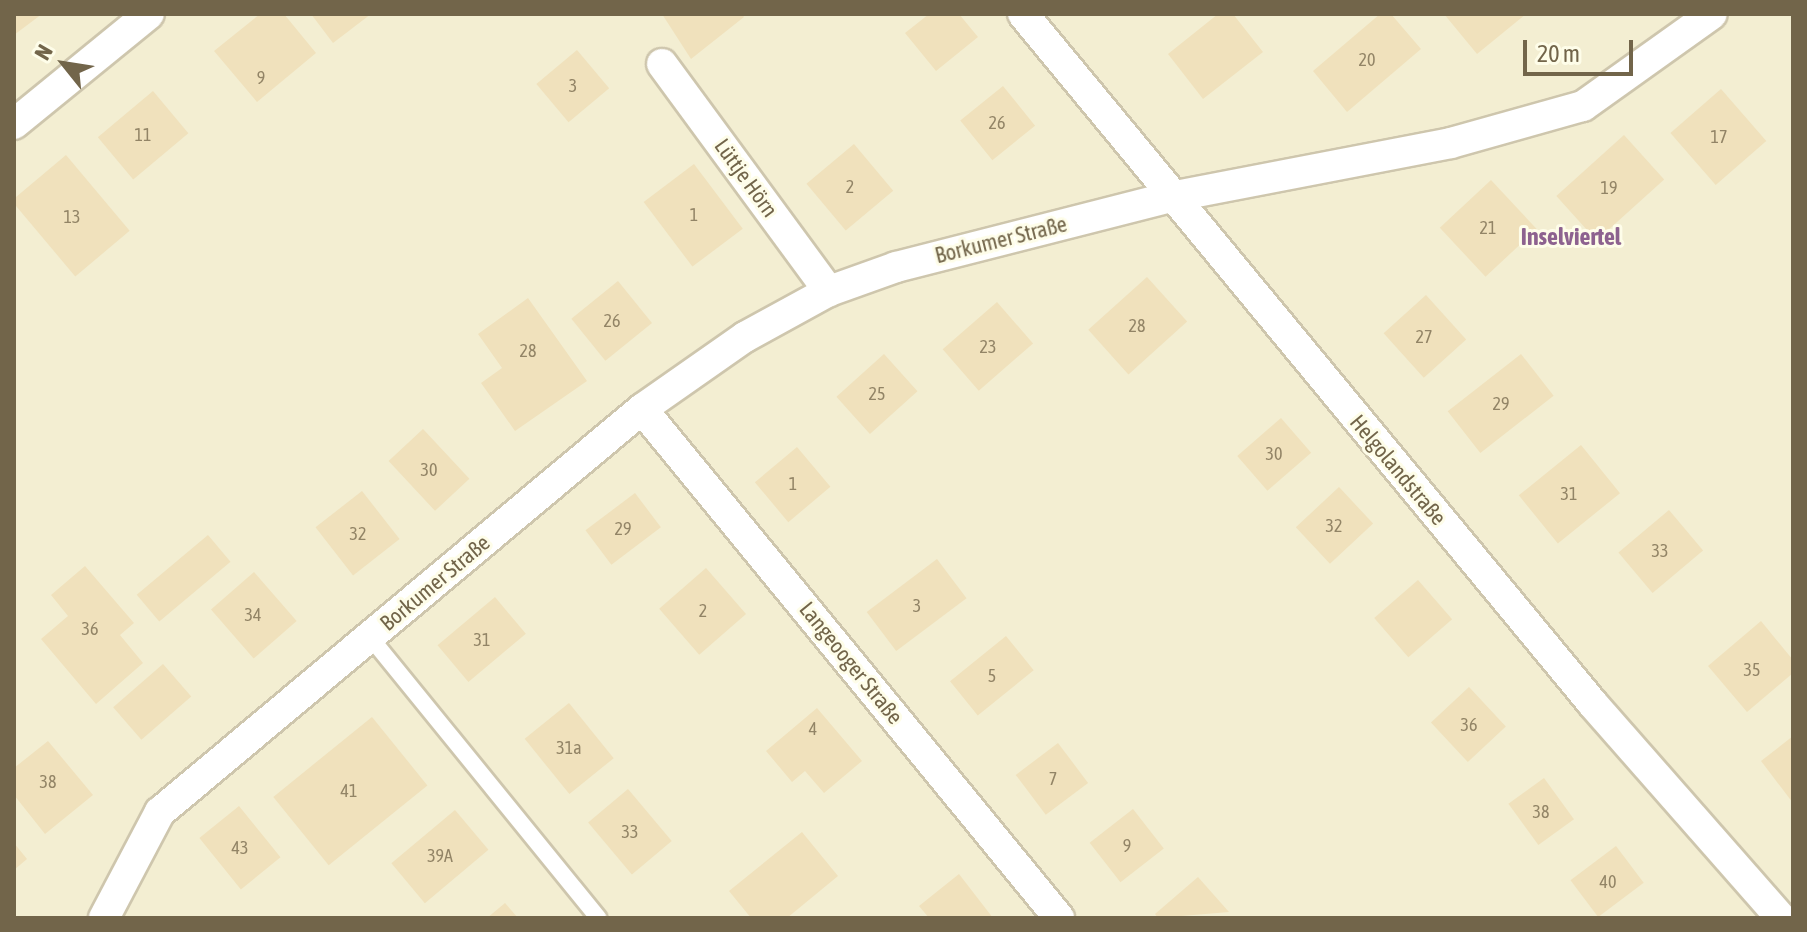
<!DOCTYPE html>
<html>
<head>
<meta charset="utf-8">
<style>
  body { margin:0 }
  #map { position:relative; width:1807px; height:932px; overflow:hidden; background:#fbf9e3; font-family:"Asap Condensed",sans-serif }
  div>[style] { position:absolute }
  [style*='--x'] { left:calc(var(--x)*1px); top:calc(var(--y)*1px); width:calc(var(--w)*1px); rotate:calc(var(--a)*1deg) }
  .residential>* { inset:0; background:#f3eed2; transform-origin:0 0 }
  .building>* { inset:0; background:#f0e1bc; transform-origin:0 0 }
  .roads { filter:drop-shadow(2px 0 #cec6ad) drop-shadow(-2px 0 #cec6ad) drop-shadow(0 2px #cec6ad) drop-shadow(0 -2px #cec6ad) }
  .service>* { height:16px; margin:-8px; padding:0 8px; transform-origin:8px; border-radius:8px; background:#fff }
  .minor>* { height:30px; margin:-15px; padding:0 15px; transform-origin:15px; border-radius:15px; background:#fff }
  span { translate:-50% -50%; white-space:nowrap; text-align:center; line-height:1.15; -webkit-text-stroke:6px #fefde9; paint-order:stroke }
  .number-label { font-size:18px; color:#928466 }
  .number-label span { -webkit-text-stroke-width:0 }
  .street-label { font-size:22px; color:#72654a }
  .neighbourhood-label { font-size:24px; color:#8d628f; font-weight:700 }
  .frame { position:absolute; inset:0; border:16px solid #72654a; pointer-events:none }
  .north { position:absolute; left:24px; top:24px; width:80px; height:80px; -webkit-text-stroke:6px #fefde9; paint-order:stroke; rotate:300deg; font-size:22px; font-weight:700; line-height:32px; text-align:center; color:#72654a }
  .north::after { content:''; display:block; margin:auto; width:28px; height:36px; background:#72654a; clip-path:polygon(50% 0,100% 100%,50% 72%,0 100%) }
  .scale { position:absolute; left:1523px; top:40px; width:110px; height:36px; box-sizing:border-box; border:4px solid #72654a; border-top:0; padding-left:10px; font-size:24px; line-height:28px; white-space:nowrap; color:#72654a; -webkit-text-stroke:6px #fefde9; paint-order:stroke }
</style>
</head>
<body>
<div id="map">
  <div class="residential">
    <i style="left:14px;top:14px;width:1779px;height:904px"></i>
  </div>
  <div class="building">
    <i style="clip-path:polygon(14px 14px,42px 14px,14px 35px)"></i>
    <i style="clip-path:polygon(260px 14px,284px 14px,316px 53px,257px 102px,214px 51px)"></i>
    <i style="clip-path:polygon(311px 14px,371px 14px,333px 43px)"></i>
    <i style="clip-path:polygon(662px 14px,742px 14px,744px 17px,691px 59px)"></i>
    <i style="clip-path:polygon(929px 14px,959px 14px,978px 37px,936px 71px,905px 33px)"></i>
    <i style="clip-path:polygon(1218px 14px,1233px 14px,1263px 52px,1203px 99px,1168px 54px)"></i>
    <i style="clip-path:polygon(1380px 14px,1391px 14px,1421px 49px,1347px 112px,1313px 71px)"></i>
    <i style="clip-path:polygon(1444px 14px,1526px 14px,1477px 54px)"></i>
    <i style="left:577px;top:50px;width:50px;height:53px;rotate:50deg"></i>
    <i style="left:1003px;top:86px;width:51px;height:55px;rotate:51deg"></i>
    <i style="left:1721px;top:89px;width:69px;height:67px;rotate:49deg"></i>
    <i style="left:153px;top:91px;width:55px;height:72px;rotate:50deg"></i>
    <i style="left:1624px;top:135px;width:60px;height:91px;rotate:48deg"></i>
    <i style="left:854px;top:144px;width:61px;height:62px;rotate:50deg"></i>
    <i style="left:66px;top:155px;width:99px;height:71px;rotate:50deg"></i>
    <i style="left:694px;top:164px;width:81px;height:63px;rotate:53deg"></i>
    <i style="left:1491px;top:180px;width:67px;height:70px;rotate:47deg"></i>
    <i style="left:1147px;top:277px;width:60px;height:79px;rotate:48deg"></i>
    <i style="left:618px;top:281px;width:54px;height:60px;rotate:51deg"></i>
    <i style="left:1426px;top:295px;width:60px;height:57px;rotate:48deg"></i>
    <i style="clip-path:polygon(528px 298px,587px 381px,515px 431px,481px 383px,502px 368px,478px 334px)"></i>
    <i style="left:997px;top:302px;width:55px;height:72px;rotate:49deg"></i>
    <i style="left:884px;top:354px;width:50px;height:64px;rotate:48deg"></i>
    <i style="left:1521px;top:354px;width:53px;height:93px;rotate:52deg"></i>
    <i style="left:1281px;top:418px;width:46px;height:58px;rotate:49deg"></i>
    <i style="left:423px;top:429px;width:68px;height:47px;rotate:47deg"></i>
    <i style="left:1581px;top:445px;width:62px;height:80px;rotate:51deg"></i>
    <i style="left:797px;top:447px;width:52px;height:55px;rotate:50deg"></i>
    <i style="left:1339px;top:487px;width:50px;height:59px;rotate:47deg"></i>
    <i style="left:362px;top:491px;width:61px;height:59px;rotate:52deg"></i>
    <i style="left:635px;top:493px;width:43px;height:62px;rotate:53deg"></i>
    <i style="left:1669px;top:510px;width:53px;height:66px;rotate:50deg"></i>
    <i style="left:208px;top:535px;width:35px;height:93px;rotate:50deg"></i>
    <i style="left:937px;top:559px;width:49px;height:88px;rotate:53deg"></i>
    <i style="clip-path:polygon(85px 566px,134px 623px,120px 635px,143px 663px,96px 704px,41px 639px,68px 616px,51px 595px)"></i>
    <i style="left:706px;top:568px;width:61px;height:62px;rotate:49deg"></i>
    <i style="left:254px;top:572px;width:65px;height:57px;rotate:49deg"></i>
    <i style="left:1418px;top:580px;width:52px;height:58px;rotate:49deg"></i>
    <i style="left:495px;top:597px;width:48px;height:75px;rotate:50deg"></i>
    <i style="clip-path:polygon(1761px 621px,1793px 660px,1793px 673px,1747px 712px,1708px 666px)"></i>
    <i style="left:1006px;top:636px;width:44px;height:72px;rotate:51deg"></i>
    <i style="left:163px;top:664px;width:43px;height:66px;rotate:49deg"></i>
    <i style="left:1469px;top:687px;width:54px;height:52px;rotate:47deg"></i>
    <i style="left:569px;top:703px;width:71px;height:57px;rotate:51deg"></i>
    <i style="clip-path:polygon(817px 708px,862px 761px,824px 793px,805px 771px,792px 782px,766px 751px)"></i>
    <i style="left:372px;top:717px;width:88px;height:127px;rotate:51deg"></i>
    <i style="clip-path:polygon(1793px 736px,1793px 803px,1761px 761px)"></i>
    <i style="clip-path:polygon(48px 741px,93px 795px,45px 834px,14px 795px,14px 768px)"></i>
    <i style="left:1058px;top:743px;width:50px;height:53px;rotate:53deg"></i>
    <i style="left:1544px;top:778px;width:51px;height:44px;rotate:54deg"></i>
    <i style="left:628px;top:789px;width:68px;height:52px;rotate:50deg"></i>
    <i style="left:239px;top:806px;width:66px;height:51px;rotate:51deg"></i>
    <i style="left:1133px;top:809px;width:50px;height:55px;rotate:52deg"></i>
    <i style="left:455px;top:810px;width:52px;height:83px;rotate:50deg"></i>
    <i style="clip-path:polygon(802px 832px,838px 876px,787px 918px,751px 918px,729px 891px)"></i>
    <i style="clip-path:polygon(14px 843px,27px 859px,14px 870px)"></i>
    <i style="left:1616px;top:846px;width:46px;height:57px;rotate:53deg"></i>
    <i style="clip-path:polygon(959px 874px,993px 918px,929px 918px,919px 906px)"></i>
    <i style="clip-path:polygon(1198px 877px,1229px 912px,1158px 918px,1155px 914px)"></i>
    <i style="clip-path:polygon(505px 903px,518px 918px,487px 918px)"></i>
  </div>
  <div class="roads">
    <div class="service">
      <i style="--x:370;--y:637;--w:362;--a:50.9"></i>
    </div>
    <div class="minor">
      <i style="--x:1023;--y:14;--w:895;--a:50.44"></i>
      <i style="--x:1593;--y:704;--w:285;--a:48.7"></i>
      <i style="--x:662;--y:64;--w:282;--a:53.7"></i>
      <i style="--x:14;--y:124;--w:174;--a:-39.2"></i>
      <i style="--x:642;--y:409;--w:658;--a:50.67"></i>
      <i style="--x:104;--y:918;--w:120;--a:-62.2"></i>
      <i style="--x:160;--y:812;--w:628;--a:-39.9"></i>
      <i style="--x:642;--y:409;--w:126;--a:-35"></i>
      <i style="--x:745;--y:337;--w:96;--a:-28.7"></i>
      <i style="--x:829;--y:291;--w:71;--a:-19.7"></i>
      <i style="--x:896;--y:267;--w:284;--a:-14.3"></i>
      <i style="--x:1171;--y:197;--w:285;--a:-10.9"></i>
      <i style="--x:1451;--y:143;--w:137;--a:-15.7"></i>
      <i style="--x:1583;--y:106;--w:158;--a:-35.5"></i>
    </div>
  </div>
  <div class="number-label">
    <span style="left:1367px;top:60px">20</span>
    <span style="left:261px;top:78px">9</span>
    <span style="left:573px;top:86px">3</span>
    <span style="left:997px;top:123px">26</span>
    <span style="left:143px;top:135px">11</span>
    <span style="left:1719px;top:137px">17</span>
    <span style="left:850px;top:187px">2</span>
    <span style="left:1609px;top:188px">19</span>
    <span style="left:694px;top:215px">1</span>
    <span style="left:72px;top:217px">13</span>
    <span style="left:1488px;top:228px">21</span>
    <span style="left:612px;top:321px">26</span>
    <span style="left:1137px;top:326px">28</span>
    <span style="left:1424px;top:337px">27</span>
    <span style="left:988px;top:347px">23</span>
    <span style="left:528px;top:351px">28</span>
    <span style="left:877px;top:394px">25</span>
    <span style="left:1501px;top:404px">29</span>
    <span style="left:1274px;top:454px">30</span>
    <span style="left:429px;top:470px">30</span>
    <span style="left:793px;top:484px">1</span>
    <span style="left:1569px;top:494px">31</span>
    <span style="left:1334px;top:526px">32</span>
    <span style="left:623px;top:529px">29</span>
    <span style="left:358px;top:534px">32</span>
    <span style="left:1660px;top:551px">33</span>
    <span style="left:917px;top:606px">3</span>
    <span style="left:703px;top:611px">2</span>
    <span style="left:253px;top:615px">34</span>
    <span style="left:90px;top:629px">36</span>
    <span style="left:482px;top:640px">31</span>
    <span style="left:1752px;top:670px">35</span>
    <span style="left:992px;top:676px">5</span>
    <span style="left:1469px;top:725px">36</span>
    <span style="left:813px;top:729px">4</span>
    <span style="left:569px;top:748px">31a</span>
    <span style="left:1053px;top:779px">7</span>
    <span style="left:48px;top:782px">38</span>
    <span style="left:349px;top:791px">41</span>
    <span style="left:1541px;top:812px">38</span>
    <span style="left:630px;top:832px">33</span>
    <span style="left:1127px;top:846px">9</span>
    <span style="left:240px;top:848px">43</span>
    <span style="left:440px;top:856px">39A</span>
    <span style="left:1608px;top:882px">40</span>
  </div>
  <div class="street-label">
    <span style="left:746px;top:178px;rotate:54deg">Lüttje Hörn</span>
    <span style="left:1001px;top:240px;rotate:-14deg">Borkumer Straße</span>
    <span style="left:1398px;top:470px;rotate:50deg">Helgolandstraße</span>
    <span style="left:435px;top:583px;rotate:-40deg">Borkumer Straße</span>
    <span style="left:851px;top:663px;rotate:51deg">Langeooger Straße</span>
  </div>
  <div class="neighbourhood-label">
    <span style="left:1571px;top:237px">Inselviertel</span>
  </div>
  <div class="frame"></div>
  <div class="north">N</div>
  <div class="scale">20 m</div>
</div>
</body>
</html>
